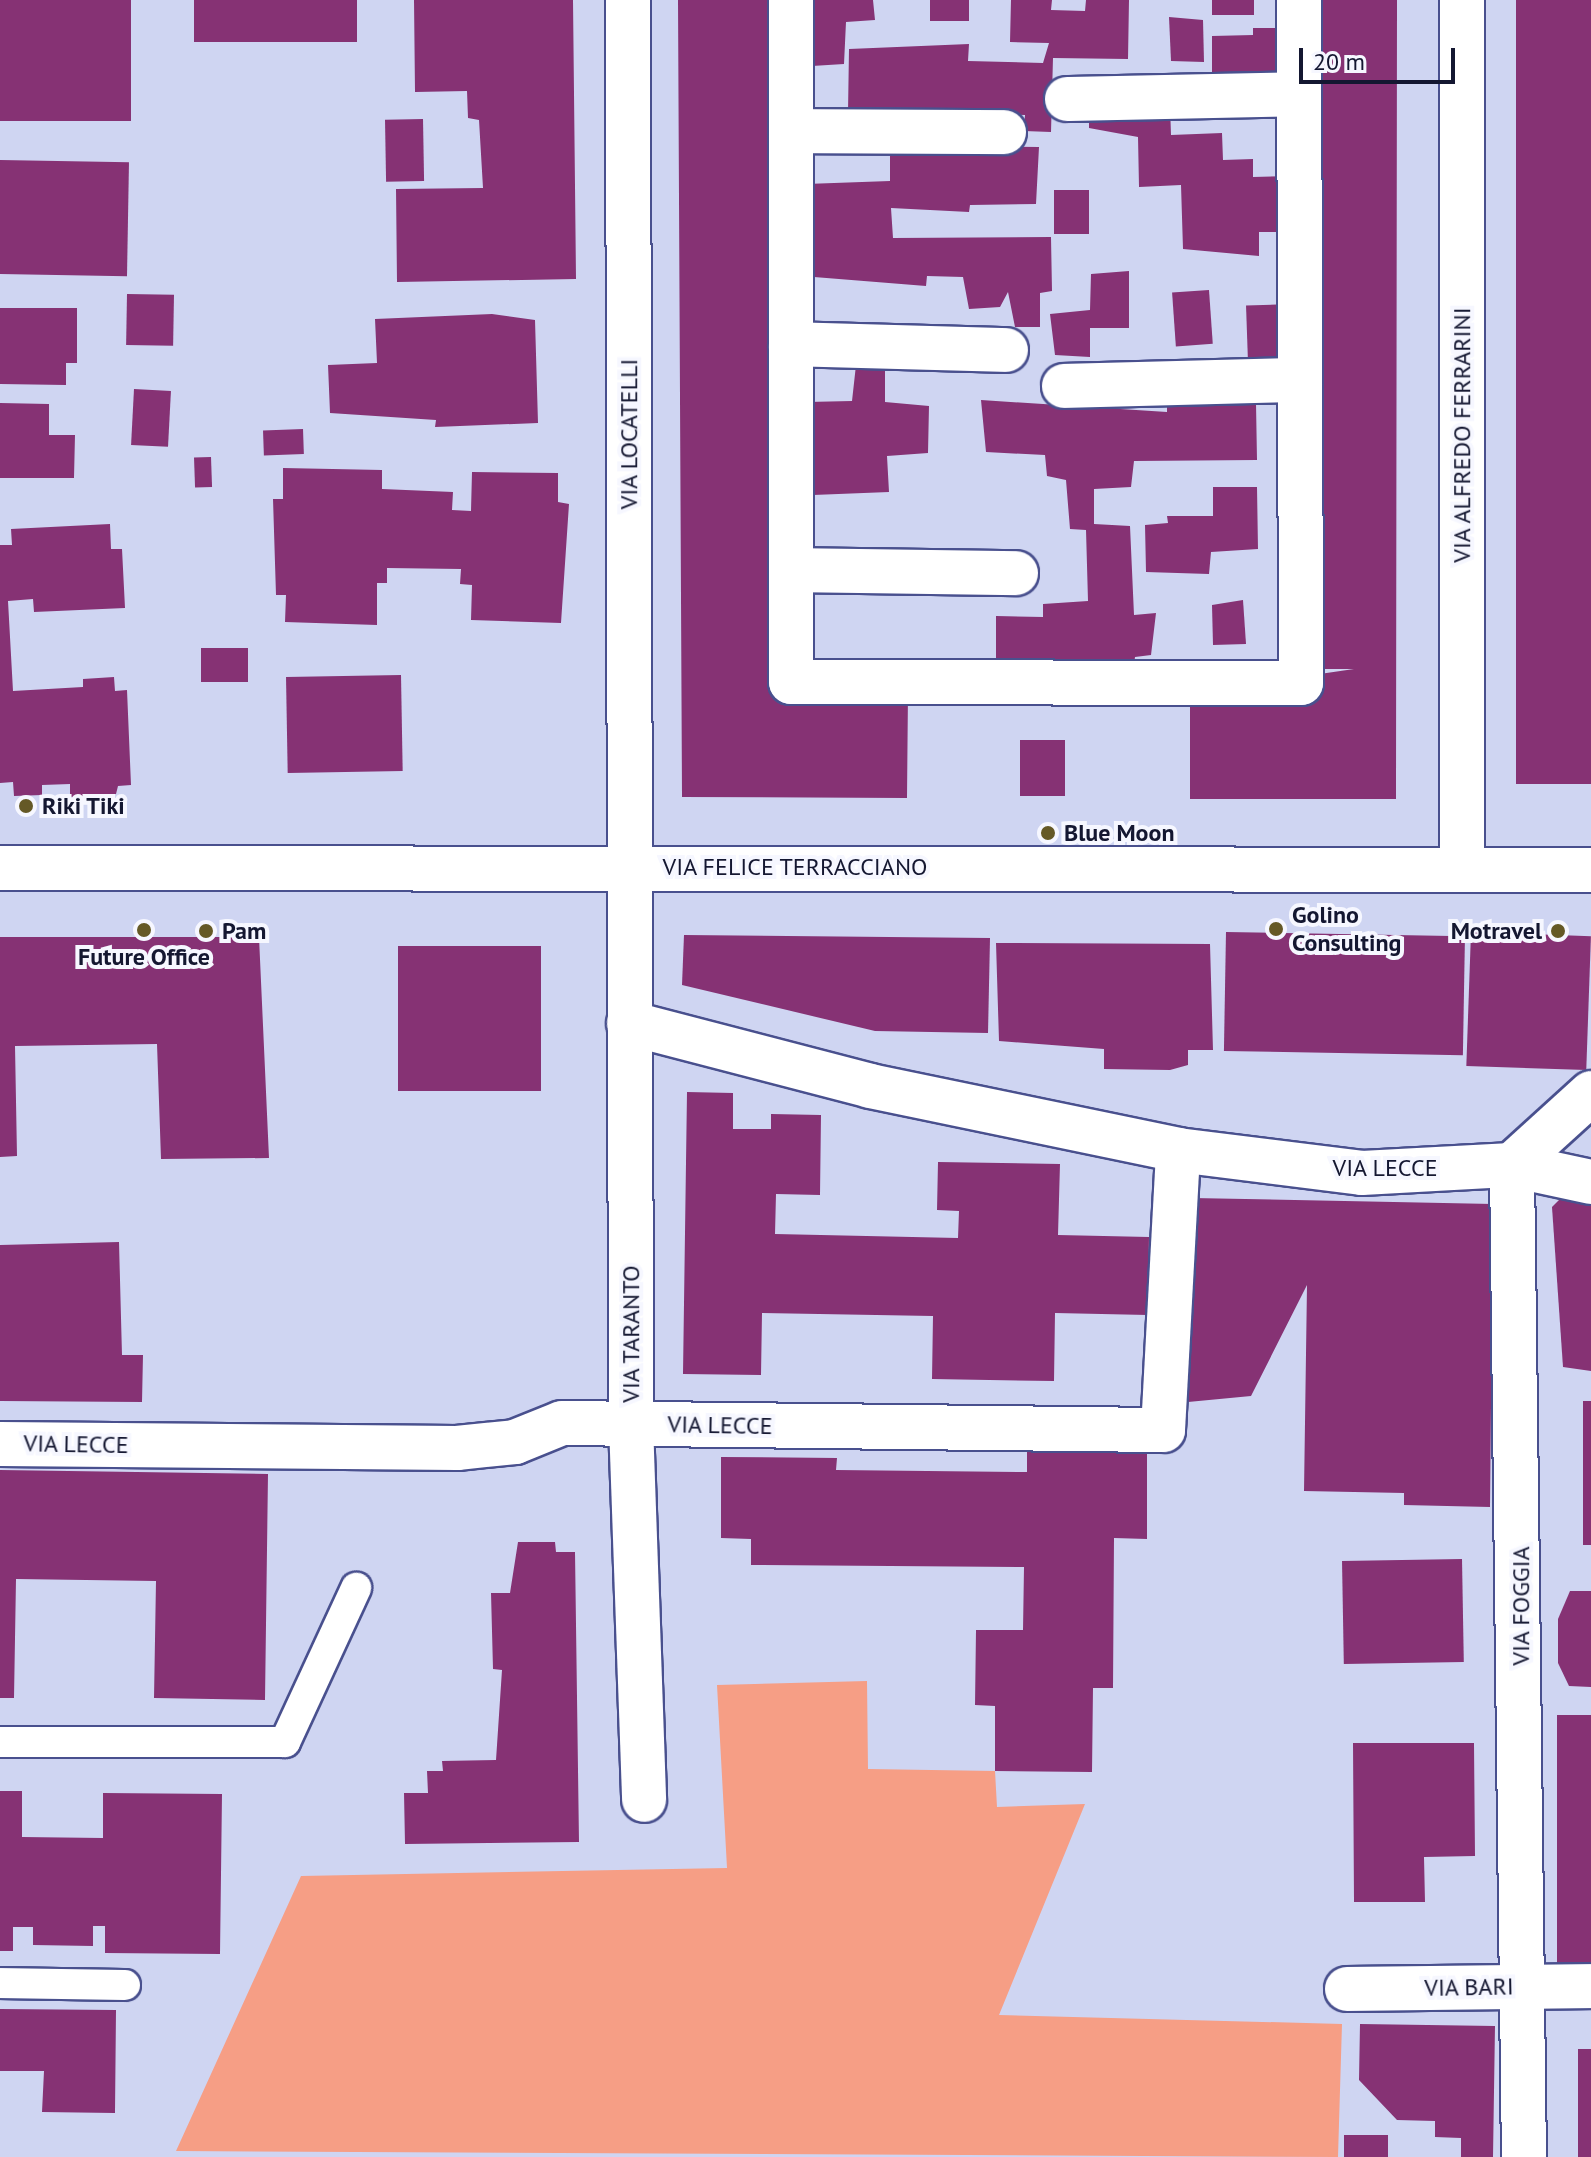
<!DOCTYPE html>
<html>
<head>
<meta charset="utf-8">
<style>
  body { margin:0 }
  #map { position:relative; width:1591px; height:2157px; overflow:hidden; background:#cfd5f2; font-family:"PT Sans",sans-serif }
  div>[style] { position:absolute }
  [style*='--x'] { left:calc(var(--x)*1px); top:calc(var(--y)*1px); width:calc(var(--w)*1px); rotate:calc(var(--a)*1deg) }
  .green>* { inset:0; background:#f69e85 }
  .building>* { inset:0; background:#863274; transform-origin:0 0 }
  .roads { filter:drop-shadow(2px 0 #49508e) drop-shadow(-2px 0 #49508e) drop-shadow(0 2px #49508e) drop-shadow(0 -2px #49508e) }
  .service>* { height:30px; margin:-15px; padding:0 15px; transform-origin:15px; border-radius:15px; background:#fff }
  .minor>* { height:44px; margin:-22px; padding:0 22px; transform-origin:22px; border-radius:22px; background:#fff }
  .dots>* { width:22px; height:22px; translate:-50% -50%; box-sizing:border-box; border:4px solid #f6f7ff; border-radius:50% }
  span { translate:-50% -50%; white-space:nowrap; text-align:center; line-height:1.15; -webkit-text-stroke:8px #f6f7ff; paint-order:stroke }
  .street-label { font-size:24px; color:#141731 }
  .poi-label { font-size:24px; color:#141731; font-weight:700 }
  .left { translate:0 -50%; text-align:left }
  .right { translate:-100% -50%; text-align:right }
  .scale { position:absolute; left:1299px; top:48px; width:156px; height:36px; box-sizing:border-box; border:4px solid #141731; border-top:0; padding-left:10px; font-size:24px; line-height:28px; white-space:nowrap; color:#141731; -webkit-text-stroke:6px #f6f7ff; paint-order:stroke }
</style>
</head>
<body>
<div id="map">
  <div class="green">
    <i style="clip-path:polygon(867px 1681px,868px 1769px,995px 1771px,997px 1807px,1085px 1804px,999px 2015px,1342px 2024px,1338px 2157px,176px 2151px,301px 1876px,727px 1868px,717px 1685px)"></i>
  </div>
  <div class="building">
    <i style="left:0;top:0;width:131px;height:121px"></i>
    <i style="left:194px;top:0;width:163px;height:42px"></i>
    <i style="clip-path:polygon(414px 0,573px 0,576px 279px,397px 282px,396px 189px,483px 188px,479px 120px,468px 118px,467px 91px,415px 92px)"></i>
    <i style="clip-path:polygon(678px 0,782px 0,781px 692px,908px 692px,907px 798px,682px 797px)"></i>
    <i style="clip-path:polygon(809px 0,873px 0,875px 20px,846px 22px,844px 64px,812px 66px)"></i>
    <i style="left:930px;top:0;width:39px;height:21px"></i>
    <i style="clip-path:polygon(1011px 0,1052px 0,1051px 10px,1085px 11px,1086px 0,1129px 0,1128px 59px,1053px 58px,1051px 132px,1024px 131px,1025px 115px,848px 112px,849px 49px,969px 44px,968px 61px,1043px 63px,1049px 43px,1010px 42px)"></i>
    <i style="left:1212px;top:0;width:42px;height:15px"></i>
    <i style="clip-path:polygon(1306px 0,1397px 0,1396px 799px,1190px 799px,1190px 693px,1354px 669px,1305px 669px)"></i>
    <i style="left:1516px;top:0;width:75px;height:784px"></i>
    <i style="clip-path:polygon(1169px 17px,1203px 20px,1204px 62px,1171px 61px)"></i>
    <i style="clip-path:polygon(1253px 28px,1290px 28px,1289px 78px,1212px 78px,1212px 36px,1253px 35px)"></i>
    <i style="clip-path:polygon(1170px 105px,1171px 135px,1222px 133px,1223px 160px,1253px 159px,1253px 177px,1291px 176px,1293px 232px,1259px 232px,1259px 256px,1183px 249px,1181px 185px,1139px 187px,1138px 137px,1089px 128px,1089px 107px)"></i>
    <i style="left:423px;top:119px;width:62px;height:38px;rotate:89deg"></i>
    <i style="clip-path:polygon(890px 146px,1039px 147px,1036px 204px,970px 205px,969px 212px,891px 208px,893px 238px,1051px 237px,1052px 291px,1040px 293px,1040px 327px,1015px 327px,1008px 292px,1000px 307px,969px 309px,963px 277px,927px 276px,926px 286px,814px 277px,806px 184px,890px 181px)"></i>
    <i style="left:0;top:160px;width:129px;height:114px;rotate:1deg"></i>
    <i style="left:1089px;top:190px;width:44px;height:35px;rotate:90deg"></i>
    <i style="clip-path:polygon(1129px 271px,1129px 328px,1090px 328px,1090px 357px,1055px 355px,1050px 314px,1090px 310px,1091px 274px)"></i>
    <i style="left:1209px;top:290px;width:54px;height:37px;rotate:86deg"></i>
    <i style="left:127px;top:294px;width:47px;height:51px;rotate:1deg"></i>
    <i style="left:1290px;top:304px;width:53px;height:44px;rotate:88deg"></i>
    <i style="clip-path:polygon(0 308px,77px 308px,77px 363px,66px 363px,66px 385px,0 384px)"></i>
    <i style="clip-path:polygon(492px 314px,535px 320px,538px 423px,435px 427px,436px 420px,330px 413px,328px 365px,377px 363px,375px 319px)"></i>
    <i style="clip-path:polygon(885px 355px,885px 402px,929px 406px,928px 453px,887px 456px,889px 492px,813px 495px,807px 402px,852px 401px,857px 356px)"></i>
    <i style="left:134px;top:389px;width:37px;height:56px;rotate:3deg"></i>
    <i style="clip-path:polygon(981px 400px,1167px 412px,1167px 400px,1256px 403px,1257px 460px,1134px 461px,1131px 487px,1094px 489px,1094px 524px,1130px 526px,1134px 615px,1156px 613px,1151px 655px,1135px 657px,1133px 672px,996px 669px,996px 616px,1043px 617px,1043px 604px,1088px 601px,1086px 530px,1070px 529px,1066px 480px,1047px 476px,1045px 455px,986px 452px)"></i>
    <i style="clip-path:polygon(0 403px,49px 404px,49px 435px,75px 435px,74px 478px,0 478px)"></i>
    <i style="left:303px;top:429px;width:25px;height:40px;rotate:88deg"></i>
    <i style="left:211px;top:457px;width:30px;height:17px;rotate:88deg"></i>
    <i style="clip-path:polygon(283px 468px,382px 470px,382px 489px,453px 492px,452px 510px,471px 511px,472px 472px,558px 473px,558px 502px,569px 504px,561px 623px,471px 620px,472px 585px,460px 584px,461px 569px,387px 568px,387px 583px,377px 583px,377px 625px,285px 622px,286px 595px,276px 595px,273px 499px,283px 499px)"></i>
    <i style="clip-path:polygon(1213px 487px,1257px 487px,1258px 549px,1211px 552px,1209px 574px,1146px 572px,1145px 525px,1168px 523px,1167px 516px,1213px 516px)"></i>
    <i style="clip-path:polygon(110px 524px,111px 549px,122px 549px,125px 608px,34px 612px,33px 599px,8px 601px,13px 691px,83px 687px,83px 679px,114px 677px,115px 691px,127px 690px,131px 785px,118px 786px,116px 794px,70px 797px,70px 784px,42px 785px,42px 795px,14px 796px,13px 782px,0 783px,0 545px,12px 545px,11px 529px)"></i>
    <i style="clip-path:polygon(1243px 600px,1246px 644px,1213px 645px,1212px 605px)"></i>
    <i style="left:201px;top:648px;width:47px;height:34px"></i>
    <i style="left:401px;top:675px;width:96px;height:115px;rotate:89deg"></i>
    <i style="left:1020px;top:740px;width:45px;height:56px"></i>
    <i style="left:1226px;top:932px;width:239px;height:119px;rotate:1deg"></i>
    <i style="left:1471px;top:932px;width:120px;height:134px;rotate:2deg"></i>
    <i style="clip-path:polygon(684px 935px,990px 938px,988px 1033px,875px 1031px,682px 985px)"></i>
    <i style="clip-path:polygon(0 937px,259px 937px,269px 1158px,161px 1159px,157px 1044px,15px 1046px,17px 1156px,0 1157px)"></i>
    <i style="clip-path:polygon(996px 943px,1210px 944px,1213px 1050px,1188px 1050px,1188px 1065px,1170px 1070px,1104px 1069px,1104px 1049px,999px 1041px)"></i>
    <i style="left:398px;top:946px;width:143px;height:145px"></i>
    <i style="clip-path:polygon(687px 1092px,733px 1093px,733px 1129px,771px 1129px,771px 1114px,821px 1115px,820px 1195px,776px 1194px,775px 1234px,958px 1238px,959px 1211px,937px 1210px,938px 1162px,1060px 1164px,1058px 1235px,1149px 1237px,1148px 1315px,1055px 1313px,1054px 1381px,932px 1379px,933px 1316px,762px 1313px,761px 1375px,683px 1374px)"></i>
    <i style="clip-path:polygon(1562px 1197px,1591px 1202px,1591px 1371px,1563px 1367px,1552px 1207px)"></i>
    <i style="clip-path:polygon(1192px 1198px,1493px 1204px,1490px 1507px,1404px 1505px,1404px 1493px,1304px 1491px,1307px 1285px,1251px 1396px,1188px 1402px)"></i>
    <i style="clip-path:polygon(119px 1242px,122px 1355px,143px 1355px,142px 1402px,0 1401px,0 1245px)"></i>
    <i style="left:1583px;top:1401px;width:8px;height:144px"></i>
    <i style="clip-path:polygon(1027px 1448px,1147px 1449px,1147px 1539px,1114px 1538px,1113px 1688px,1093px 1688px,1092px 1772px,995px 1771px,995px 1706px,975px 1705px,976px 1630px,1023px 1630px,1024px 1567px,751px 1565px,751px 1539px,721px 1538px,721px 1457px,837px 1458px,836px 1470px,1027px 1472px)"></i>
    <i style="clip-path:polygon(0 1470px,268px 1474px,265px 1700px,154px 1698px,156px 1581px,16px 1579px,14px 1698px,0 1698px)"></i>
    <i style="clip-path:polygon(518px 1542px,555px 1542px,556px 1552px,575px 1552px,579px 1842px,405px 1844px,404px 1793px,428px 1793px,427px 1771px,443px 1771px,442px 1761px,496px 1760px,502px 1670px,493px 1669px,491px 1593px,510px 1593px)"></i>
    <i style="left:1462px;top:1559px;width:103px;height:120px;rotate:89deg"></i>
    <i style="clip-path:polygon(1570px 1591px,1591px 1591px,1591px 1687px,1569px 1686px,1558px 1663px,1558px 1619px)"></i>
    <i style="left:1557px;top:1715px;width:34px;height:250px"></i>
    <i style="clip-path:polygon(1353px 1743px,1474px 1743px,1475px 1856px,1424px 1857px,1425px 1902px,1354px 1902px)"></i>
    <i style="clip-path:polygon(0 1791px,22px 1791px,22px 1837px,103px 1838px,103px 1793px,222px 1794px,220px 1954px,105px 1953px,105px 1926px,93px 1926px,93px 1946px,33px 1945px,33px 1927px,13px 1927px,13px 1951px,0 1951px)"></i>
    <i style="clip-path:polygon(0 2009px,116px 2010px,115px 2113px,42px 2112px,44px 2071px,0 2071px)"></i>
    <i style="clip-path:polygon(1360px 2024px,1495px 2026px,1493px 2157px,1461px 2157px,1461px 2138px,1435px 2137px,1435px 2121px,1397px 2120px,1359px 2080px)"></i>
    <i style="left:1578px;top:2049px;width:13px;height:108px"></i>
    <i style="left:1344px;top:2135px;width:44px;height:22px"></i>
  </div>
  <div class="roads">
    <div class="service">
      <i style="--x:0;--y:1742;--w:285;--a:0"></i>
      <i style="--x:285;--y:1742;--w:170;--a:-65.2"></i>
      <i style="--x:0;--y:1983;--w:125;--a:0.9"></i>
    </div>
    <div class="minor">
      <i style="--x:628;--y:0;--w:1424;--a:89.88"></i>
      <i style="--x:631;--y:1424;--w:376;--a:88"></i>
      <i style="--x:791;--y:0;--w:682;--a:90"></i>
      <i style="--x:791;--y:682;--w:510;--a:0.11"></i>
      <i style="--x:1301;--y:683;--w:683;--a:-90.17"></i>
      <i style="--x:1462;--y:0;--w:870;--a:90"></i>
      <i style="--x:1067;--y:99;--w:232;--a:-1.2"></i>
      <i style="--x:791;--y:131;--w:213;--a:0.3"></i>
      <i style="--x:791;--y:344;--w:215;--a:1.6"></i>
      <i style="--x:1064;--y:386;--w:236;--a:-1.5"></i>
      <i style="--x:792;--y:570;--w:224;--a:0.8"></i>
      <i style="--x:0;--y:868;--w:1591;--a:0.07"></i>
      <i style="--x:629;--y:1023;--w:249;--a:14.6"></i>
      <i style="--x:870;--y:1086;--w:315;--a:11.7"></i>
      <i style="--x:1178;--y:1150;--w:185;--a:7.1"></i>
      <i style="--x:1362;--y:1173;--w:150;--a:-3.1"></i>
      <i style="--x:1512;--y:1165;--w:81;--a:12.1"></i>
      <i style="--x:1512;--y:1165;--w:992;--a:89.31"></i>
      <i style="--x:1512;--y:1165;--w:107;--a:-42.3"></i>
      <i style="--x:0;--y:1444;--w:457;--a:0.5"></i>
      <i style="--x:457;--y:1448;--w:58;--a:-5.9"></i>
      <i style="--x:515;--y:1442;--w:51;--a:-22"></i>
      <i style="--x:562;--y:1423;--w:601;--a:0.67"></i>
      <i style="--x:1163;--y:1430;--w:280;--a:-86.9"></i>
      <i style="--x:1347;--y:1989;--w:244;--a:-0.7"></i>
    </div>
  </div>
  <div class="dots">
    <i style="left:26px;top:806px;background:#655926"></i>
    <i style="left:1048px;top:833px;background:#655926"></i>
    <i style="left:1276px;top:929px;background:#655926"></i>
    <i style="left:144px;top:930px;background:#655926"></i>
    <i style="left:206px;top:931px;background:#655926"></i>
    <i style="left:1558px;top:931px;background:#655926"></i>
  </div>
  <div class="street-label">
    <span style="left:629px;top:434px;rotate:-90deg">VIA LOCATELLI</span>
    <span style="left:1462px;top:435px;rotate:-90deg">VIA ALFREDO FERRARINI</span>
    <span style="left:795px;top:867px">VIA FELICE TERRACCIANO</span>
    <span style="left:1385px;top:1168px">VIA LECCE</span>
    <span style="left:631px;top:1334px;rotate:-90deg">VIA TARANTO</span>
    <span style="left:720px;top:1425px;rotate:1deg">VIA LECCE</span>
    <span style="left:76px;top:1444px;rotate:1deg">VIA LECCE</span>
    <span style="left:1521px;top:1606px;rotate:-90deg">VIA FOGGIA</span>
    <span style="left:1469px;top:1987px;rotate:-1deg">VIA BARI</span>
  </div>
  <div class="poi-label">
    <span class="left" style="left:42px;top:806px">Riki Tiki</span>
    <span class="left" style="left:1064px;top:833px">Blue Moon</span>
    <span class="left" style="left:1292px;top:929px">Golino<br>Consulting</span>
    <span class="left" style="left:222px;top:931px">Pam</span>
    <span class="right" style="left:1542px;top:931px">Motravel</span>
    <span style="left:144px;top:957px">Future Office</span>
  </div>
  <div class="scale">20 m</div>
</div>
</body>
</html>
